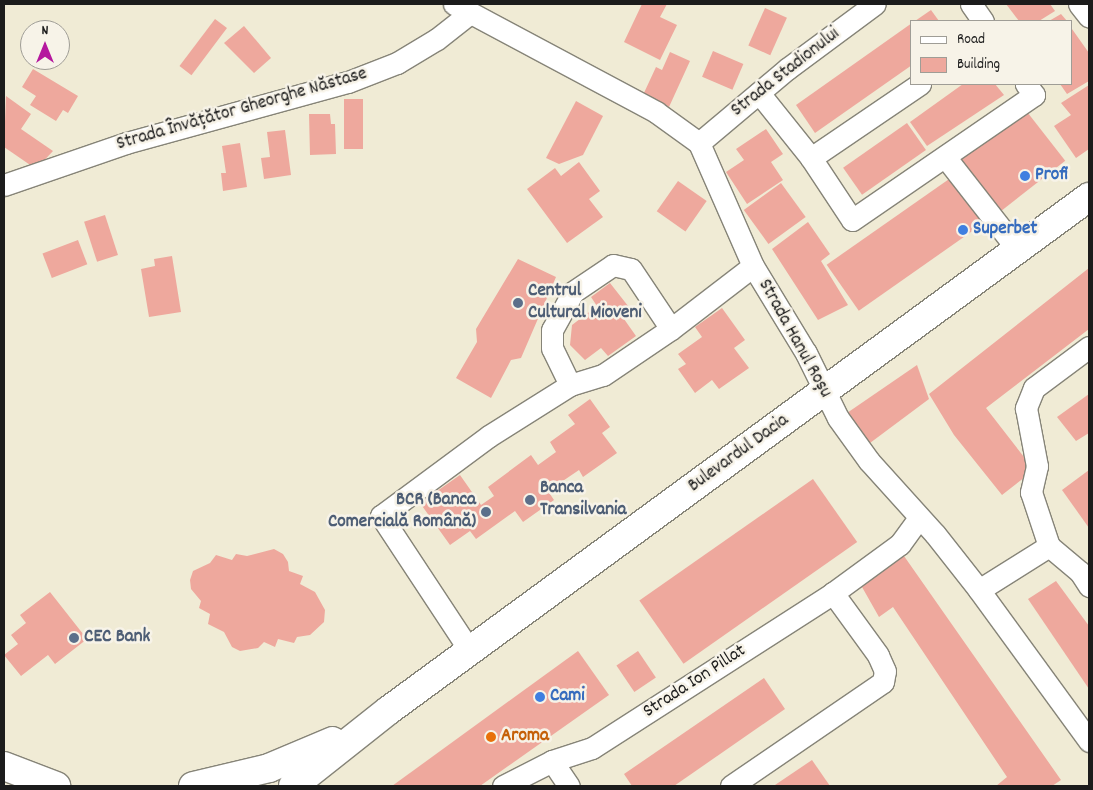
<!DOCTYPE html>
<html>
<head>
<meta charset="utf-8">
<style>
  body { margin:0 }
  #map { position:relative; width:1093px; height:790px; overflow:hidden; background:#f0ebd5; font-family:Dekko,sans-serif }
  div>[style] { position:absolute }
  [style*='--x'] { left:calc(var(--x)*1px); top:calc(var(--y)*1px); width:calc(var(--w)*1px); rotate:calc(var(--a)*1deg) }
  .building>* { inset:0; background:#eea89d; transform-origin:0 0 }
  .roads { filter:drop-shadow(1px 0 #868478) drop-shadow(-1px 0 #868478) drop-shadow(0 1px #868478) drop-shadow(0 -1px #868478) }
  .minor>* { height:21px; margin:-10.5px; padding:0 10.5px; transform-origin:10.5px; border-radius:10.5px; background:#fff }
  .major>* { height:28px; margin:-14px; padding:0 14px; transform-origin:14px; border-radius:14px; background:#fff }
  .dots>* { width:14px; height:14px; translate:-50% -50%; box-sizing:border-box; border:2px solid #f7f3e8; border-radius:50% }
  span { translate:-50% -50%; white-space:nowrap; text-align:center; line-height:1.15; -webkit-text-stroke:5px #f7f3e8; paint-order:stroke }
  .street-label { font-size:19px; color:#1c1c1c }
  .shop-label { font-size:19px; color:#366cbe; font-weight:700 }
  .left { translate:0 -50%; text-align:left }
  .service-label { font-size:19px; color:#4e5e75; font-weight:700 }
  .right { translate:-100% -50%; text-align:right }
  .food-label { font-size:19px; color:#c56008; font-weight:700 }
  .frame { position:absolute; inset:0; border:5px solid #1c1c1c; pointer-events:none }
  .legend { position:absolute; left:910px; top:20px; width:162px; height:65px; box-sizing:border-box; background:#f7f3e8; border:1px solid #9f9d96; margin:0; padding:6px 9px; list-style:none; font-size:15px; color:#1c1c1c }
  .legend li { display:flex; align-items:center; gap:10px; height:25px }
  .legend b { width:25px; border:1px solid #9f9d96 }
  .north { position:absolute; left:20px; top:20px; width:50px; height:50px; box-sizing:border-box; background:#f7f3e8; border:1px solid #9f9d96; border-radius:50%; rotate:0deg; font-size:14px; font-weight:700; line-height:20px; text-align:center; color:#1c1c1c }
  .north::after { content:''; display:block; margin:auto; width:18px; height:22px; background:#b5179e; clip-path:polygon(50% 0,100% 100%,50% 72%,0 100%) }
</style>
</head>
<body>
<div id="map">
  <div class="building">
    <i style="clip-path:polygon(642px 4px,667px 4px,660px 17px,677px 25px,660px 60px,624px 42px)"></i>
    <i style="clip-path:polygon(1006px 4px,1050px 4px,1055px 11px,1039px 21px,1019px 21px)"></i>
    <i style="left:765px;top:8px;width:24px;height:41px;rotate:24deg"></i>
    <i style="clip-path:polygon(931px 10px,939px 21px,915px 21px)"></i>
    <i style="clip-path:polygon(1061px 14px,1067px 21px,1049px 21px)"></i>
    <i style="left:215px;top:19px;width:15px;height:59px;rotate:37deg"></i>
    <i style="clip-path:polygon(912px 23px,912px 65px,815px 133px,796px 105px)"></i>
    <i style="clip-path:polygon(244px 26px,271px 58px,254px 73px,224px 43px)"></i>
    <i style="clip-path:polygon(1072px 29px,1089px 53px,1089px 81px,1067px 94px,1060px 84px,1072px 84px)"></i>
    <i style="left:713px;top:51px;width:33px;height:28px;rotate:23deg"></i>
    <i style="clip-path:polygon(670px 52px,690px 61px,669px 107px,643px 95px,656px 67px,662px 70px)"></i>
    <i style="clip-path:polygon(33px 69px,78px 96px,68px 113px,63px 110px,56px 121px,30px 105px,36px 96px,22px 87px)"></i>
    <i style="clip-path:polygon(963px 84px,995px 84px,1004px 95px,927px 146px,910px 122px)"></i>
    <i style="clip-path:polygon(1089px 85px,1089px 149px,1076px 158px,1054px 126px,1071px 115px,1061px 103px)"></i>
    <i style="clip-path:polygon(6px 96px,31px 114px,21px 129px,53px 151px,36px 169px,4px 147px)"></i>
    <i style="left:344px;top:99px;width:19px;height:50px"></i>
    <i style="clip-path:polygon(576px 101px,603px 116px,583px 155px,559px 164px,546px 158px)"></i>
    <i style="left:1024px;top:108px;width:67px;height:83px;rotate:52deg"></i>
    <i style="clip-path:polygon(309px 114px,330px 114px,331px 124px,335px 124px,336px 154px,310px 155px)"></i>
    <i style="left:907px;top:123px;width:33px;height:78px;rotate:55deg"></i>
    <i style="clip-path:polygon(766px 129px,783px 154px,771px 162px,783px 180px,747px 204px,726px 172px,744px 160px,736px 149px)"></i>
    <i style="clip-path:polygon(285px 130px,291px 175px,264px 179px,261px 158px,270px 157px,267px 132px)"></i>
    <i style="clip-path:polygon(240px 143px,247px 187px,223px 191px,221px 173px,226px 173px,222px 146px)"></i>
    <i style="clip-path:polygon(579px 162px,600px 191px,589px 199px,603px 217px,567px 243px,527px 189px,555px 168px,561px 176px)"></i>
    <i style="left:952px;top:177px;width:56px;height:153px;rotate:55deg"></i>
    <i style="left:678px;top:181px;width:35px;height:37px;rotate:35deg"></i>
    <i style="left:781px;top:183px;width:42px;height:46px;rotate:54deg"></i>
    <i style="left:105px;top:215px;width:42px;height:22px;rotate:72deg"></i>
    <i style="clip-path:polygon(808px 222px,830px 254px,821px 261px,848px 305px,818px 320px,772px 249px)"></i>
    <i style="left:78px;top:240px;width:26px;height:38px;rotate:69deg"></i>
    <i style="clip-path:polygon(172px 256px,181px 312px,149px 317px,141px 269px,155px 266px,154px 259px)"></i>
    <i style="clip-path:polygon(518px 259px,556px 277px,521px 358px,511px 360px,491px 398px,456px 378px,477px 342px,476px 329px)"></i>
    <i style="clip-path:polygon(1089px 268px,1089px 329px,986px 408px,1034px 470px,1002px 495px,954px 435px,929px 394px)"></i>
    <i style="clip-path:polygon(610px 283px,632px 311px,624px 319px,636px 336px,608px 356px,601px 348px,585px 360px,570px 345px,572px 325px,597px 306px,591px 297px)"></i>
    <i style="clip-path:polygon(722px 308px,745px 340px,734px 348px,749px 368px,719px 389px,712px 380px,695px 393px,678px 369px,686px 364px,678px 354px,702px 337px,695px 327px)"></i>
    <i style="clip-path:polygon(917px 365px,929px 399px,870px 443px,847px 413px)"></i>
    <i style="clip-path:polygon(1089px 394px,1089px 433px,1076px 441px,1057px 417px)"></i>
    <i style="clip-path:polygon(590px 399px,610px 427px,602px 433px,617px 453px,583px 477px,579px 470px,548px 491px,554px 500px,523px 522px,515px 511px,476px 539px,470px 531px,450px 545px,420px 503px,460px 475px,481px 505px,494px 496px,488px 487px,531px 455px,538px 465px,556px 452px,550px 442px,575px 424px,568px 415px)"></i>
    <i style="clip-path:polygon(1089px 470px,1089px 528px,1062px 490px)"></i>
    <i style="left:813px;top:479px;width:77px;height:212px;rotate:55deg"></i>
    <i style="clip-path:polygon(274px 549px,283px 554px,288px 562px,289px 571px,303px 576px,300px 584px,315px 592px,325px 610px,324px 622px,310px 635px,297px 637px,294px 643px,278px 639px,275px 647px,264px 642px,258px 648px,240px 651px,232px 647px,224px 632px,208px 624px,210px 614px,199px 608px,201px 601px,191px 589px,190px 580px,193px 571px,210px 563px,216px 555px,232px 560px,236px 554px,247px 556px)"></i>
    <i style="clip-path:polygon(904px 556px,1061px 780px,1052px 786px,996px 786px,1007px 777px,893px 607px,879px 617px,862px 587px)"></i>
    <i style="clip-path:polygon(1056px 581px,1089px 626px,1089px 689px,1028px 599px)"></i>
    <i style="clip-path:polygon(50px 592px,87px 639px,55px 664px,48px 655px,21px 676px,4px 655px,18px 644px,11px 635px,26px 623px,20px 615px)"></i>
    <i style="clip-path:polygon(578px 651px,609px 695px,480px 786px,392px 786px)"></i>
    <i style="left:638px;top:651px;width:32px;height:26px;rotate:56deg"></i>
    <i style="clip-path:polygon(764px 678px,785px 709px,674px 786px,632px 786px,624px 774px)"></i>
    <i style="clip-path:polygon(812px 760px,830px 786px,777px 786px,775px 785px)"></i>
  </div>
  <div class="roads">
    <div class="minor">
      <i style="--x:454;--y:4;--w:229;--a:28.1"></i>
      <i style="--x:656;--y:112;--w:53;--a:35.8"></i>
      <i style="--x:699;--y:143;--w:134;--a:66.3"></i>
      <i style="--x:753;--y:266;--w:102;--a:58.7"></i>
      <i style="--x:806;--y:353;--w:72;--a:63.8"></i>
      <i style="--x:838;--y:418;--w:53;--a:54.2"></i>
      <i style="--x:869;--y:461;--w:98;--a:47.9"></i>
      <i style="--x:935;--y:534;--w:71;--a:51.8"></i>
      <i style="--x:979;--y:590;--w:187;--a:53.9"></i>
      <i style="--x:971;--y:4;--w:21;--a:55"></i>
      <i style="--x:1079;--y:4;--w:16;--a:52"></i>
      <i style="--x:759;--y:93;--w:83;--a:51.3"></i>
      <i style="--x:811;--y:158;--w:74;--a:56.5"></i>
      <i style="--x:852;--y:220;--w:221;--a:-34.5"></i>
      <i style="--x:1034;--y:95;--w:14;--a:-126"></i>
      <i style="--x:699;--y:143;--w:115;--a:-40.1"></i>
      <i style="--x:787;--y:69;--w:109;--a:-36.5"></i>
      <i style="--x:811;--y:158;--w:132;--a:-34.2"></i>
      <i style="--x:946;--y:158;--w:117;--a:52"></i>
      <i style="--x:4;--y:185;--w:129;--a:-19"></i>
      <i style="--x:126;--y:143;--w:230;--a:-15.4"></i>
      <i style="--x:348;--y:82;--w:53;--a:-21.2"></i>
      <i style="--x:397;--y:63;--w:47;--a:-31"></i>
      <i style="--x:437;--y:39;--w:42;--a:-38.2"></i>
      <i style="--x:1089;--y:347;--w:69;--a:143.3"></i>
      <i style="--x:1034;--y:388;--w:22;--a:112"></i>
      <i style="--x:1026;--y:408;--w:59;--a:79.3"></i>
      <i style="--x:1037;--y:466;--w:27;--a:103"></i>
      <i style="--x:1031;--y:492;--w:57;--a:71.6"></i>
      <i style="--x:1049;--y:546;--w:40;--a:40"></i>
      <i style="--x:1080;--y:572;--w:17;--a:57"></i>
      <i style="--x:570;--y:385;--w:41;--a:-115.9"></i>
      <i style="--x:552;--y:348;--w:18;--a:-90"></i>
      <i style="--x:552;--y:330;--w:43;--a:-61.1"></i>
      <i style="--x:573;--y:292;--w:48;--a:-34"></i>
      <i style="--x:613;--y:265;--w:18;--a:13"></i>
      <i style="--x:631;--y:269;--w:72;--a:56.3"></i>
      <i style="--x:979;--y:590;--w:83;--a:-32.2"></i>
      <i style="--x:470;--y:651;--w:162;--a:-123.4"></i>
      <i style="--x:381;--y:516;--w:134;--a:-36.5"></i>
      <i style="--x:489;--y:436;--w:96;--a:-32.2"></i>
      <i style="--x:570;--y:385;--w:34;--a:-17"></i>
      <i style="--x:603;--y:375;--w:82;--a:-34.1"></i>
      <i style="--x:671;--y:329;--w:103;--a:-37.5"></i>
      <i style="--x:552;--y:761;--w:30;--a:56"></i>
      <i style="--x:503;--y:786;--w:55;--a:-27"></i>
      <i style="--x:552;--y:761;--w:42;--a:-18"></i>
      <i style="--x:592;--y:748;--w:287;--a:-32.7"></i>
      <i style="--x:833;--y:593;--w:83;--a:-36.2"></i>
      <i style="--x:900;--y:544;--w:32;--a:-54"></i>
      <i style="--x:731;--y:786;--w:184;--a:-34.4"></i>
      <i style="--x:883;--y:682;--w:11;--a:-80"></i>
      <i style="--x:885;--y:671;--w:17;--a:-114"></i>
      <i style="--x:878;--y:655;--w:77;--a:-126"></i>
    </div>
    <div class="major">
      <i style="--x:4;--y:766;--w:56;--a:21"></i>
      <i style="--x:193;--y:786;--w:78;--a:-13.3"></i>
      <i style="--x:269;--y:768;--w:69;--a:-22.9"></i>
      <i style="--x:293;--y:786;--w:122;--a:-38.4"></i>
      <i style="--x:389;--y:710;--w:868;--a:-36.24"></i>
    </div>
  </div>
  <div class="dots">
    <i style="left:1025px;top:176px;background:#3f7fe0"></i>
    <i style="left:963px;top:230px;background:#3f7fe0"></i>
    <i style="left:518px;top:303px;background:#5c6f8a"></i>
    <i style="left:530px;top:500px;background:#5c6f8a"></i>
    <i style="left:486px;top:512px;background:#5c6f8a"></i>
    <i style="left:74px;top:638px;background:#5c6f8a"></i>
    <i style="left:540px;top:697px;background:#3f7fe0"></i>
    <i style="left:491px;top:737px;background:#e8710a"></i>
  </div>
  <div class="street-label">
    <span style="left:786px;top:73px;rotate:-38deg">Strada Stadionului</span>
    <span style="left:242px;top:110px;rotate:-16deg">Strada Învățător Gheorghe Năstase</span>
    <span style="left:794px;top:339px;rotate:61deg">Strada Hanul Roșu</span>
    <span style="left:739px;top:454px;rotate:-36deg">Bulevardul Dacia</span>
    <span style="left:695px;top:682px;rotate:-33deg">Strada Ion Pillat</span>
  </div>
  <div class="shop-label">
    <span class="left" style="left:1035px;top:176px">Profi</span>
    <span class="left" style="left:973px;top:230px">Superbet</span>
    <span class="left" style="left:550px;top:697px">Cami</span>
  </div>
  <div class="service-label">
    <span class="left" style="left:528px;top:303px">Centrul<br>Cultural Mioveni</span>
    <span class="left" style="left:540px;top:500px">Banca<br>Transilvania</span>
    <span class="right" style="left:476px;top:512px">BCR (Banca<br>Comercială Română)</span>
    <span class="left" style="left:84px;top:638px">CEC Bank</span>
  </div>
  <div class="food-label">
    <span class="left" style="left:501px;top:737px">Aroma</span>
  </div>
  <div class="frame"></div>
  <ul class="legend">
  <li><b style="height:6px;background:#fff"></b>Road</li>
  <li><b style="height:14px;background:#eea89d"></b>Building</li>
  </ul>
  <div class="north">N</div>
</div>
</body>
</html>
